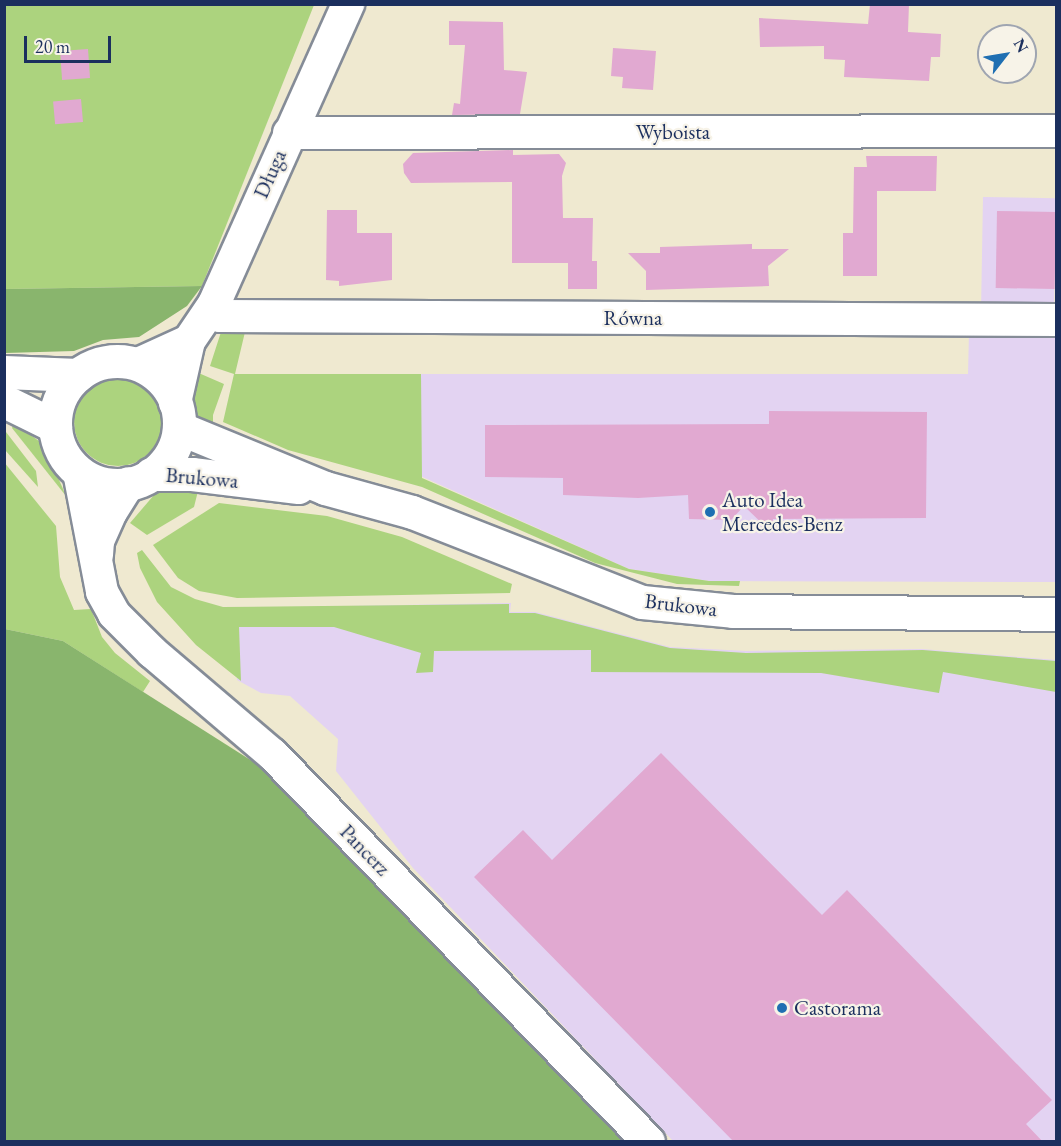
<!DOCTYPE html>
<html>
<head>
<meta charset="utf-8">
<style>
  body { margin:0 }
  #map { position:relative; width:1061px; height:1146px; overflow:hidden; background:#efe9d0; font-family:"EB Garamond",serif }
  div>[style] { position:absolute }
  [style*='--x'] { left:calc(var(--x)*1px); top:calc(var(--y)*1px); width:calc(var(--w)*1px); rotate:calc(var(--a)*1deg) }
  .built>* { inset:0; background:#e3d3f2; transform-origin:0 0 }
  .green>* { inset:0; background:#acd37e }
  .round { border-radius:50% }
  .forest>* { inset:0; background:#89b56d }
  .building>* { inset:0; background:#e1a9d1; transform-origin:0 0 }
  .roads { filter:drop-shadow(2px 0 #858c97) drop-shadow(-2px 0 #858c97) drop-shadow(0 2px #858c97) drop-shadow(0 -2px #858c97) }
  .street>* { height:32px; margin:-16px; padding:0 16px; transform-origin:16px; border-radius:16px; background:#fff }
  .secondary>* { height:33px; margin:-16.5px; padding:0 16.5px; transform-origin:16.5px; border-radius:16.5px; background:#fff }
  .secondary>.ring { margin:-16.5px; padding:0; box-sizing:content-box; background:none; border:33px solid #fff; border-radius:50% }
  .dots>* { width:16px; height:16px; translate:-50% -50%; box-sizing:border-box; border:3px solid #f7f3e8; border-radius:50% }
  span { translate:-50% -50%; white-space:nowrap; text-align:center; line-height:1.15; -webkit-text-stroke:4.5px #f7f3e8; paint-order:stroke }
  .street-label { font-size:21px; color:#1b2f5e }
  .poi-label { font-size:21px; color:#1b2f5e }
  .left { translate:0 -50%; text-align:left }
  .frame { position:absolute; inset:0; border:6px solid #1b2f5e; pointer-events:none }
  .north { position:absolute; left:977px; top:24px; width:60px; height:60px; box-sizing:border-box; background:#f7f3e8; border:2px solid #9fa5b1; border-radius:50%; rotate:59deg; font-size:16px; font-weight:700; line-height:24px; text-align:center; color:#1b2f5e }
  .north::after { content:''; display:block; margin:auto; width:21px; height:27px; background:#1f6fb2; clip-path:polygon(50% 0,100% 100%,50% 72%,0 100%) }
  .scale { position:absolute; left:24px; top:36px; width:87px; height:27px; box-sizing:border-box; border:3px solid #1b2f5e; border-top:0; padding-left:8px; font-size:18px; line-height:21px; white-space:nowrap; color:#1b2f5e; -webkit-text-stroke:4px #f7f3e8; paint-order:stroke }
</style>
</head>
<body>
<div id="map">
  <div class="built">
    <i style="left:983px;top:197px;width:73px;height:109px;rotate:1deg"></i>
    <i style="clip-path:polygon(969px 333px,1056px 333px,1056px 582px,709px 581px,629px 569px,232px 392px,234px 374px,968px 374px)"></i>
    <i style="clip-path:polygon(511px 603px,510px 612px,535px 612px,670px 647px,746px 651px,922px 649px,1056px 660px,1056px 1141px,673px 1141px,413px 868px,336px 771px,338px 739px,290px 696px,261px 693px,237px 680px,236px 608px)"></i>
  </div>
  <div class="green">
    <i style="clip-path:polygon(4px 5px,314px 5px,202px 286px,5px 289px)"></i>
    <i style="clip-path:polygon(221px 332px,245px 332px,235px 374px,421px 374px,422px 478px,629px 569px,709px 581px,740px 581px,739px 586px,677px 584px,595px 563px,422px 487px,288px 450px,223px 422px,234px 374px,210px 366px)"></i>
    <i style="clip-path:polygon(194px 371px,224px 384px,213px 415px,213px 430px,200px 420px,189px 399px)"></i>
    <i class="round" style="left:74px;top:378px;width:88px;height:88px"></i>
    <i style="clip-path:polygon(14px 422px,44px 445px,66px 496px,12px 428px)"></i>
    <i style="clip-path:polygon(6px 432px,36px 471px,38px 487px,5px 450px)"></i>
    <i style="clip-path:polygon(4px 462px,56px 526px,60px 577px,74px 610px,91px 609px,102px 637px,115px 653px,150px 681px,143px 692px,63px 641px,5px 629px)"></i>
    <i style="clip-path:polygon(199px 487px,194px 507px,147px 535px,130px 523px,154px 495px,167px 489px)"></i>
    <i style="clip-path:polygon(219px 503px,327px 516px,402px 537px,512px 584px,510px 593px,237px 598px,199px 591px,178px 578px,153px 545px)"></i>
    <i style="clip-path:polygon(142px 550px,171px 587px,195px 599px,223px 607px,509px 604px,509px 613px,535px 613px,670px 648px,746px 653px,923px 650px,1056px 661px,1056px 692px,943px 672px,939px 693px,821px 673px,591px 672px,591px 650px,434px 651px,433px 672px,416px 673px,421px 653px,334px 627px,239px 627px,241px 681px,196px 645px,157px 602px,140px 568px,137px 553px)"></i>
  </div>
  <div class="forest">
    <i style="clip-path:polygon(202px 286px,187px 306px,139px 337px,103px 340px,74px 351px,5px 353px,5px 289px)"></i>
    <i style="clip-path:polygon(5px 629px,63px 641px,293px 787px,632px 1142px,5px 1142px)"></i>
  </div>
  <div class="building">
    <i style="clip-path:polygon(870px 4px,909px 4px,908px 32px,941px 34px,940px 57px,931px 57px,929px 81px,844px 77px,845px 60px,824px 59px,824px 46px,760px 47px,759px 18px,868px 24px)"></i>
    <i style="clip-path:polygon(449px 21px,503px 22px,504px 70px,527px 72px,520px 114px,452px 115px,454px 103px,460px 104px,465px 45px,449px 45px)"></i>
    <i style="clip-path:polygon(613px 48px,656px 51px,653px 90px,622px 88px,623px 77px,611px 76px)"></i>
    <i style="left:88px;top:49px;width:29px;height:28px;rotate:86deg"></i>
    <i style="left:81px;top:99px;width:23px;height:28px;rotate:85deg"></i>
    <i style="clip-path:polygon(513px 150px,513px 155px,559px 154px,566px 163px,562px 176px,563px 218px,593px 218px,592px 261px,597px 261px,597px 289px,568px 289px,568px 263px,512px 263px,512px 182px,411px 183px,404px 173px,403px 164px,413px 153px)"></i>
    <i style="clip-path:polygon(866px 156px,937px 156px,936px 191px,877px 191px,877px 276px,843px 276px,843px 233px,853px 233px,854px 167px,867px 167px)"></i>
    <i style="clip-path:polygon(327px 210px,357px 210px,357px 233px,392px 233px,392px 280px,339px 286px,339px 281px,326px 280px)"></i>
    <i style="left:997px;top:211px;width:59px;height:77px;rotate:1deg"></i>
    <i style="clip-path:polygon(752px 244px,752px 249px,789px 249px,768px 266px,769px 286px,646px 290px,646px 271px,628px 253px,660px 253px,660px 247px)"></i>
    <i style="clip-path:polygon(769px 411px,927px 412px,926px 518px,773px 519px,771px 532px,744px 506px,731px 520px,689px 519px,688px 495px,638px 498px,563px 495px,563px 478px,485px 477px,485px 425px,769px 424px)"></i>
    <i style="clip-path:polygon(661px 753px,822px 915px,847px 890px,1052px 1100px,1026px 1124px,1043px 1142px,734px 1142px,474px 877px,523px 830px,552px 860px)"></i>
  </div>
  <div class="roads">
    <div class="street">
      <i style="--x:289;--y:133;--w:767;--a:-0.15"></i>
      <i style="--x:210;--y:311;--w:11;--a:27"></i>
      <i style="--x:220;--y:316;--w:836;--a:0.27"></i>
      <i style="--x:138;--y:364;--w:56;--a:-24.3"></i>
      <i style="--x:175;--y:403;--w:64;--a:-77.3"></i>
      <i style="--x:189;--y:341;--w:45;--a:-56"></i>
      <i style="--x:214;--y:304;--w:329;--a:-65.9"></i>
      <i style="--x:79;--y:472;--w:122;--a:79.1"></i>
      <i style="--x:102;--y:592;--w:25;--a:61"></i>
      <i style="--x:114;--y:614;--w:54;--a:45"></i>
      <i style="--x:152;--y:652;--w:157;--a:40.4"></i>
      <i style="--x:272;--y:754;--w:541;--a:45.82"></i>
      <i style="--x:97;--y:555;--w:14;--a:-86"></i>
      <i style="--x:98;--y:541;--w:32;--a:-66"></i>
      <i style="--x:111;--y:512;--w:34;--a:-58"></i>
    </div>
    <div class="secondary">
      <i class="ring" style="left:55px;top:361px;width:91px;height:91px"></i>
      <i style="--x:4;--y:372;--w:74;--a:2.3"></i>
      <i style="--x:4;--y:401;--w:57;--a:26.1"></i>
      <i style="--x:179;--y:428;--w:158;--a:22.3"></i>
      <i style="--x:325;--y:488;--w:90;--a:15.4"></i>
      <i style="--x:412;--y:512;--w:247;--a:21.4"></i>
      <i style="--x:642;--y:602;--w:91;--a:5.6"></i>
      <i style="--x:733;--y:611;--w:323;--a:0.5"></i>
      <i style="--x:151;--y:474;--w:41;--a:0"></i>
      <i style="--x:192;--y:474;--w:107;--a:7"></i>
    </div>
  </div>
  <div class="dots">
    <i style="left:710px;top:512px;background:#1f6fb2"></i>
    <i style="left:782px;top:1008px;background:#1f6fb2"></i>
  </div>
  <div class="street-label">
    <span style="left:673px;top:132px">Wyboista</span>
    <span style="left:270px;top:174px;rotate:-66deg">Długa</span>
    <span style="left:633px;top:318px">Równa</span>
    <span style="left:202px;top:478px;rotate:5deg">Brukowa</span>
    <span style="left:681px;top:605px;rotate:7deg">Brukowa</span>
    <span style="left:365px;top:850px;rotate:46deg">Pancerz</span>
  </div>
  <div class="poi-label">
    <span class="left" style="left:722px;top:512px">Auto Idea<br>Mercedes-Benz</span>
    <span class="left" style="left:794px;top:1008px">Castorama</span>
  </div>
  <div class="frame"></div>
  <div class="north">N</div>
  <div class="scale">20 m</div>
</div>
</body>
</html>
